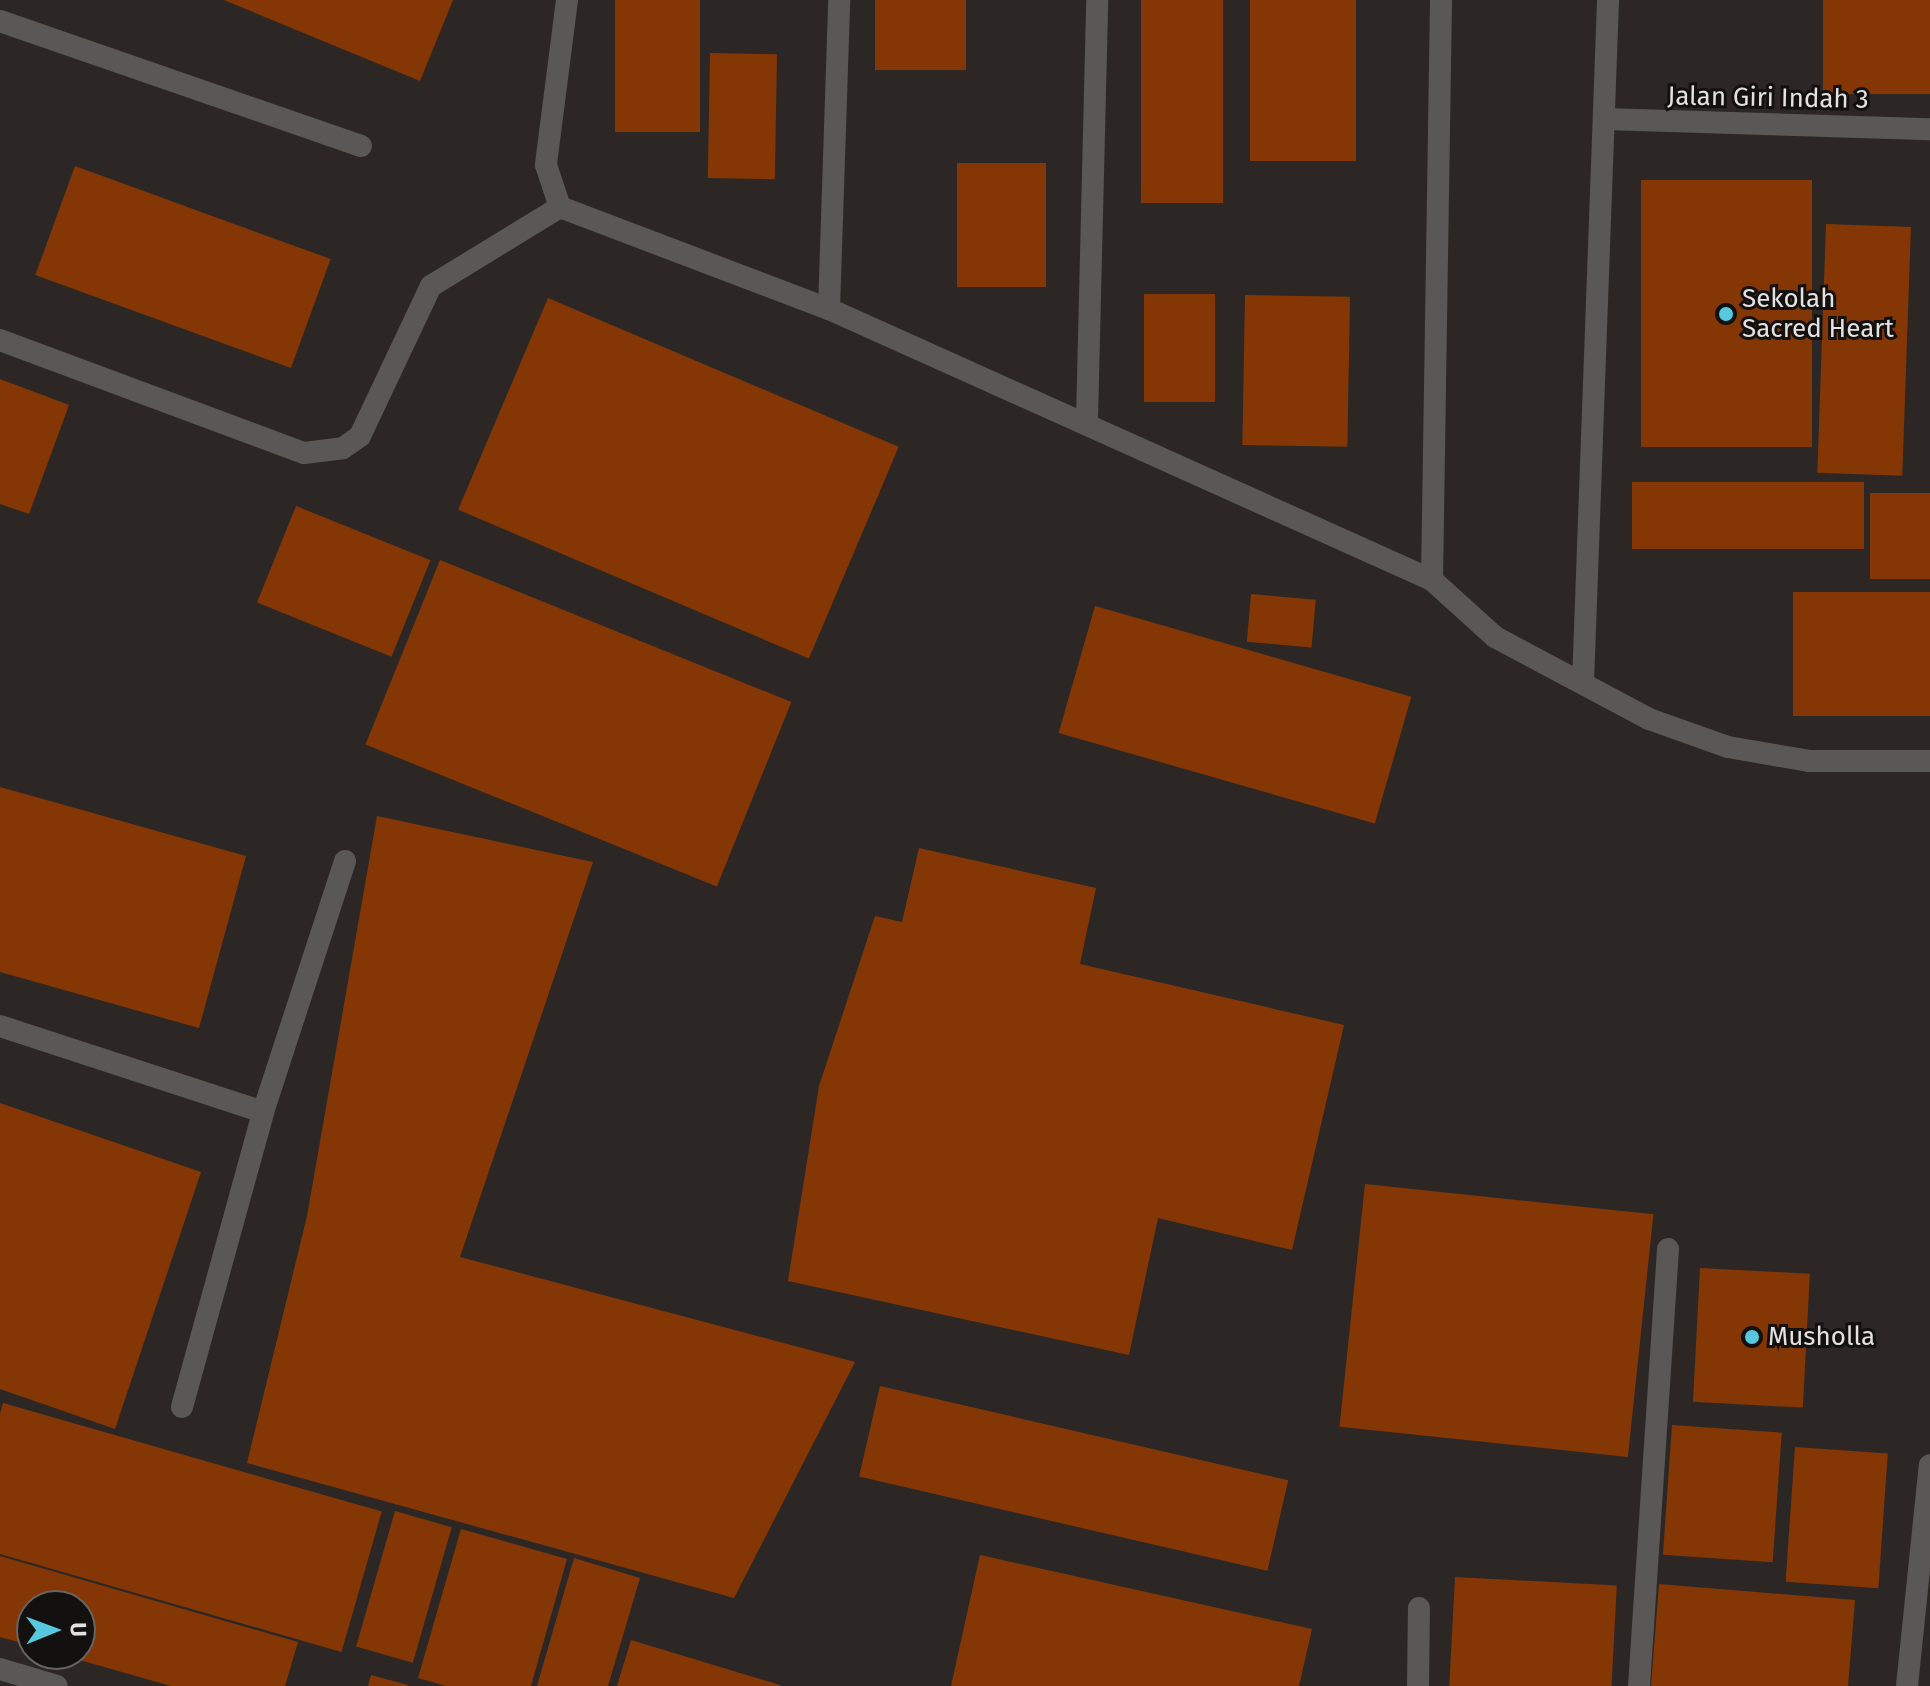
<!DOCTYPE html>
<html>
<head>
<meta charset="utf-8">
<style>
  body { margin:0 }
  #map { position:relative; width:1930px; height:1686px; overflow:hidden; background:#2c2725; font-family:"Fira Sans",sans-serif }
  div>[style] { position:absolute }
  [style*='--x'] { left:calc(var(--x)*1px); top:calc(var(--y)*1px); width:calc(var(--w)*1px); rotate:calc(var(--a)*1deg) }
  .building>* { inset:0; background:#843705; transform-origin:0 0 }
  .service>* { height:22px; margin:-11px; padding:0 11px; transform-origin:11px; border-radius:11px; background:#595856 }
  .minor>* { height:22px; margin:-11px; padding:0 11px; transform-origin:11px; border-radius:11px; background:#595856 }
  .dots>* { width:22px; height:22px; translate:-50% -50%; box-sizing:border-box; border:4px solid #13110f; border-radius:50% }
  span { translate:-50% -50%; white-space:nowrap; text-align:center; line-height:1.15; -webkit-text-stroke:6px #13110f; paint-order:stroke }
  .street-label { font-size:26px; color:#e5e1e0 }
  .poi-label { font-size:26px; color:#e5e1e0 }
  .left { translate:0 -50%; text-align:left }
  .north { position:absolute; left:16px; top:1590px; width:80px; height:80px; box-sizing:border-box; background:#13110f; border:2px solid #676463; border-radius:50%; rotate:89deg; font-size:22px; font-weight:700; line-height:32px; text-align:center; color:#e5e1e0 }
  .north::after { content:''; display:block; margin:auto; width:28px; height:36px; background:#56c9e0; clip-path:polygon(50% 0,100% 100%,50% 72%,0 100%) }
</style>
</head>
<body>
<div id="map">
  <div class="building">
    <i style="clip-path:polygon(224px 0,453px 0,420px 81px)"></i>
    <i style="left:615px;top:0;width:85px;height:132px"></i>
    <i style="left:875px;top:0;width:91px;height:70px"></i>
    <i style="left:1141px;top:0;width:82px;height:203px"></i>
    <i style="left:1250px;top:0;width:106px;height:161px"></i>
    <i style="left:1823px;top:0;width:107px;height:94px"></i>
    <i style="left:710px;top:53px;width:67px;height:125px;rotate:1deg"></i>
    <i style="left:957px;top:163px;width:89px;height:124px"></i>
    <i style="left:75px;top:166px;width:272px;height:116px;rotate:20deg"></i>
    <i style="left:1641px;top:180px;width:171px;height:267px"></i>
    <i style="left:1826px;top:224px;width:85px;height:249px;rotate:2deg"></i>
    <i style="left:1144px;top:294px;width:71px;height:108px"></i>
    <i style="left:1245px;top:295px;width:105px;height:150px;rotate:1deg"></i>
    <i style="left:548px;top:298px;width:381px;height:230px;rotate:23deg"></i>
    <i style="clip-path:polygon(0 379px,69px 405px,29px 514px,0 504px)"></i>
    <i style="left:1632px;top:482px;width:232px;height:67px"></i>
    <i style="left:1930px;top:493px;width:86px;height:60px;rotate:90deg"></i>
    <i style="left:296px;top:506px;width:145px;height:104px;rotate:22deg"></i>
    <i style="left:440px;top:560px;width:379px;height:199px;rotate:22deg"></i>
    <i style="left:1930px;top:592px;width:124px;height:137px;rotate:90deg"></i>
    <i style="left:1251px;top:594px;width:65px;height:48px;rotate:5deg"></i>
    <i style="left:1095px;top:606px;width:329px;height:132px;rotate:16deg"></i>
    <i style="clip-path:polygon(0 787px,246px 856px,199px 1028px,0 972px)"></i>
    <i style="clip-path:polygon(377px 816px,593px 862px,460px 1257px,855px 1362px,734px 1598px,247px 1463px,307px 1216px)"></i>
    <i style="clip-path:polygon(919px 848px,1096px 888px,1080px 964px,1344px 1025px,1292px 1250px,1158px 1218px,1129px 1355px,788px 1281px,819px 1086px,875px 916px,902px 922px)"></i>
    <i style="clip-path:polygon(0 1103px,201px 1172px,115px 1429px,0 1389px)"></i>
    <i style="left:1365px;top:1184px;width:290px;height:244px;rotate:6deg"></i>
    <i style="left:1700px;top:1268px;width:110px;height:134px;rotate:3deg"></i>
    <i style="left:880px;top:1386px;width:419px;height:93px;rotate:13deg"></i>
    <i style="left:3px;top:1403px;width:394px;height:146px;rotate:16deg"></i>
    <i style="left:1672px;top:1425px;width:110px;height:130px;rotate:4deg"></i>
    <i style="left:1795px;top:1447px;width:93px;height:135px;rotate:4deg"></i>
    <i style="left:395px;top:1511px;width:59px;height:141px;rotate:16deg"></i>
    <i style="clip-path:polygon(461px 1529px,567px 1559px,531px 1686px,446px 1686px,418px 1678px)"></i>
    <i style="clip-path:polygon(980px 1555px,1312px 1629px,1299px 1686px,951px 1686px)"></i>
    <i style="clip-path:polygon(0 1556px,298px 1642px,285px 1686px,171px 1686px,62px 1655px,80px 1654px,80px 1606px,32px 1606px,32px 1646px,0 1637px)"></i>
    <i style="clip-path:polygon(574px 1558px,640px 1578px,608px 1686px,537px 1686px)"></i>
    <i style="left:1455px;top:1577px;width:162px;height:109px;rotate:3deg"></i>
    <i style="clip-path:polygon(1659px 1584px,1855px 1600px,1848px 1686px,1651px 1686px)"></i>
    <i style="clip-path:polygon(631px 1640px,780px 1685px,780px 1686px,617px 1686px)"></i>
    <i style="clip-path:polygon(371px 1675px,408px 1685px,408px 1686px,368px 1686px)"></i>
  </div>
  <div class="service">
    <i style="--x:0;--y:21;--w:382;--a:19.1"></i>
    <i style="--x:0;--y:340;--w:324;--a:20.4"></i>
    <i style="--x:304;--y:453;--w:39;--a:-7"></i>
    <i style="--x:343;--y:448;--w:21;--a:-35"></i>
    <i style="--x:360;--y:436;--w:166;--a:-64.7"></i>
    <i style="--x:431;--y:286;--w:151;--a:-31.5"></i>
    <i style="--x:0;--y:1026;--w:277;--a:18.1"></i>
    <i style="--x:182;--y:1407;--w:306;--a:-74.6"></i>
    <i style="--x:263;--y:1112;--w:264;--a:-71.9"></i>
    <i style="--x:1418;--y:1686;--w:78;--a:-89.3"></i>
  </div>
  <div class="minor">
    <i style="--x:567;--y:0;--w:166;--a:97.3"></i>
    <i style="--x:546;--y:165;--w:44;--a:71.6"></i>
    <i style="--x:560;--y:207;--w:288;--a:20.8"></i>
    <i style="--x:829;--y:309;--w:661;--a:24.2"></i>
    <i style="--x:1432;--y:580;--w:85;--a:42.1"></i>
    <i style="--x:1495;--y:637;--w:174;--a:28"></i>
    <i style="--x:1649;--y:719;--w:84;--a:19.5"></i>
    <i style="--x:1728;--y:747;--w:82;--a:9.8"></i>
    <i style="--x:1809;--y:761;--w:121;--a:0"></i>
    <i style="--x:1605;--y:119;--w:325;--a:1.8"></i>
    <i style="--x:829;--y:309;--w:309;--a:-88.1"></i>
    <i style="--x:1087;--y:419;--w:419;--a:-88.6"></i>
    <i style="--x:1432;--y:580;--w:580;--a:-89.11"></i>
    <i style="--x:1583;--y:683;--w:683;--a:-87.9"></i>
    <i style="--x:0;--y:1669;--w:59;--a:16.6"></i>
    <i style="--x:1639;--y:1686;--w:438;--a:-86.2"></i>
    <i style="--x:1907;--y:1686;--w:222;--a:-84.1"></i>
  </div>
  <div class="dots">
    <i style="left:1726px;top:314px;background:#56c9e0"></i>
    <i style="left:1752px;top:1337px;background:#56c9e0"></i>
  </div>
  <div class="street-label">
    <span style="left:1768px;top:98px;rotate:1deg">Jalan Giri Indah 3</span>
  </div>
  <div class="poi-label">
    <span class="left" style="left:1742px;top:314px">Sekolah<br>Sacred Heart</span>
    <span class="left" style="left:1768px;top:1337px">Musholla</span>
  </div>
  <div class="north">U</div>
</div>
</body>
</html>
